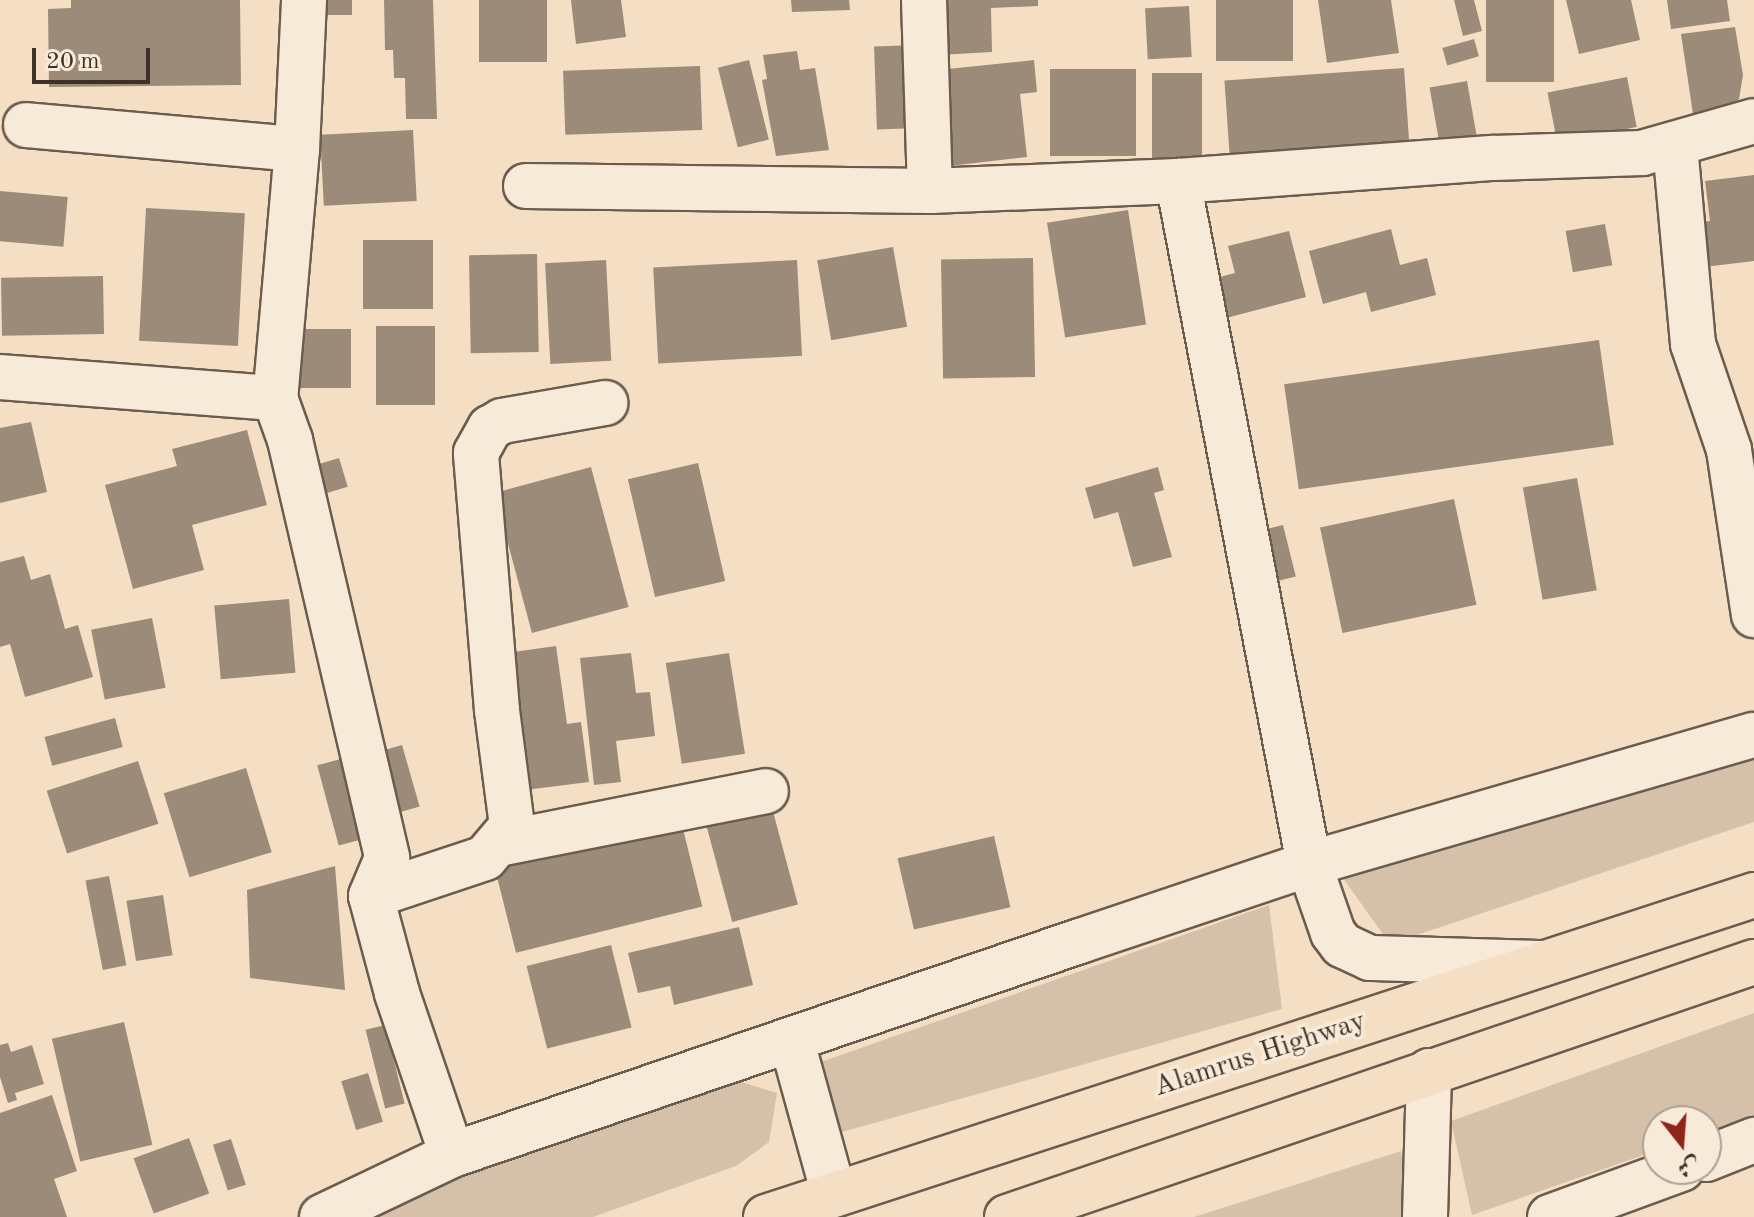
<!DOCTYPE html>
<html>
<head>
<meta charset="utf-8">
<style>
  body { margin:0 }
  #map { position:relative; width:1754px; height:1217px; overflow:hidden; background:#f4dfc4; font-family:"Old Standard TT",Amiri,serif }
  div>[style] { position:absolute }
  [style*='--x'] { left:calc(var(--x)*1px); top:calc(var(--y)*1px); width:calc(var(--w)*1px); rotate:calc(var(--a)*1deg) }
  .green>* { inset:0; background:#d5c1a9 }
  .building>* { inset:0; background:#9c8b79; transform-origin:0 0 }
  .roads { filter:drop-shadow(2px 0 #6a5c4f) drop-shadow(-2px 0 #6a5c4f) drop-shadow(0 2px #6a5c4f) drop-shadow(0 -2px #6a5c4f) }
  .street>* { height:44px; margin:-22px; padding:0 22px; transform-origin:22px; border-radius:22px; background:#f8ead9 }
  .primary>* { height:44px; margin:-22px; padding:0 22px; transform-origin:22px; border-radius:22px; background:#f4dfc4 }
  span { translate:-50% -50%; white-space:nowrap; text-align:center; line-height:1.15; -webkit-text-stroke:7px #f8ead9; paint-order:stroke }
  .street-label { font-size:28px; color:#3c3028 }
  .north { position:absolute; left:1642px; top:1105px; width:80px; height:80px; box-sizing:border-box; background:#f8ead9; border:2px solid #ada092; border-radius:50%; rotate:163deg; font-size:22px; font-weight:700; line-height:32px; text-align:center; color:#3c3028 }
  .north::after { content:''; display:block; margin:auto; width:28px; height:36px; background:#8f2418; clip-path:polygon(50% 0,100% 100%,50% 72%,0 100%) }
  .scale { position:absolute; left:32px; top:48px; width:118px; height:36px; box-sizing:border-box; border:4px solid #3c3028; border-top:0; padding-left:10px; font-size:24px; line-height:28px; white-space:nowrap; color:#3c3028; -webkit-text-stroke:6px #f8ead9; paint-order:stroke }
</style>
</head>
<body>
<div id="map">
  <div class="green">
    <i style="clip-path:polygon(1754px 756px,1754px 822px,1390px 944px,1340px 874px)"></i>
    <i style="clip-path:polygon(1269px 905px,1282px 1009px,842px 1132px,815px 1064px)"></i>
    <i style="clip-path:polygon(1754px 1013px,1754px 1116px,1706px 1133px,1706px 1121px,1658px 1121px,1658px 1150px,1472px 1215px,1451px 1121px)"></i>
    <i style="clip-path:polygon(741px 1082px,777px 1093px,769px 1142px,736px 1166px,593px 1217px,373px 1217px,506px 1154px)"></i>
    <i style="clip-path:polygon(1401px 1151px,1410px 1217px,1194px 1217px)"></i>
  </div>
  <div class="building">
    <i style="clip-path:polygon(71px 0,240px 0,241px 85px,49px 87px,48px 9px,71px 8px)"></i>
    <i style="left:318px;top:0;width:34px;height:15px"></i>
    <i style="clip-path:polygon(384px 0,433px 0,437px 119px,406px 119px,405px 78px,394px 78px,393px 50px,385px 50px)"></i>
    <i style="left:479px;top:0;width:68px;height:62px"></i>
    <i style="clip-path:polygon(571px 0,621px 0,626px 37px,576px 44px)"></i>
    <i style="clip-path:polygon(791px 0,849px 0,850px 10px,792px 12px)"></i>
    <i style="clip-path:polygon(939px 0,1038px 0,1038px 6px,991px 8px,992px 52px,940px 55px)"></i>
    <i style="left:1216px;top:0;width:77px;height:61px"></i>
    <i style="clip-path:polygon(1318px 0,1391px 0,1399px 53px,1327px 63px)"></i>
    <i style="clip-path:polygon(1454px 0,1474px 0,1482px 31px,1463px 36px)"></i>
    <i style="left:1486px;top:0;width:68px;height:82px"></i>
    <i style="clip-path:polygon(1566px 0,1631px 0,1640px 40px,1579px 54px)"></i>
    <i style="clip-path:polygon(1667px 0,1727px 0,1730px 21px,1671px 29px)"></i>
    <i style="left:1189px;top:6px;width:51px;height:44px;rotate:87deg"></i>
    <i style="clip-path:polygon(1735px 27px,1743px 75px,1739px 99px,1730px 107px,1693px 114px,1681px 34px)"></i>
    <i style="left:1474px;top:39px;width:18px;height:33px;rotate:74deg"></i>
    <i style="left:916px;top:45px;width:83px;height:42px;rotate:88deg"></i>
    <i style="clip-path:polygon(797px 51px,800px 70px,815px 68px,829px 150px,776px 156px,762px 80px,767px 79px,763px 55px)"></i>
    <i style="left:749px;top:60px;width:82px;height:32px;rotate:76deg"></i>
    <i style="clip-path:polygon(1034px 60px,1037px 92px,1020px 94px,1027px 157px,949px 166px,938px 70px)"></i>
    <i style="left:700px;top:66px;width:64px;height:137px;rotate:88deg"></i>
    <i style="left:1404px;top:68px;width:81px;height:180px;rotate:86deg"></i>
    <i style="left:1136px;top:69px;width:87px;height:86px;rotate:90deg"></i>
    <i style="left:1152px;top:73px;width:50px;height:89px"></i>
    <i style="left:1627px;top:77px;width:51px;height:81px;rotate:79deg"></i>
    <i style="left:1467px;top:81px;width:66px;height:38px;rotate:80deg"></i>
    <i style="left:413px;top:130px;width:71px;height:93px;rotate:87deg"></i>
    <i style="clip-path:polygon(1754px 175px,1754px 261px,1696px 268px,1691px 223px,1710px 221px,1705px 181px)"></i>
    <i style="left:0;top:191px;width:68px;height:50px;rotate:5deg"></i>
    <i style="left:146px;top:208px;width:99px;height:133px;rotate:3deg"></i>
    <i style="left:1128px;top:210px;width:116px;height:82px;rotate:81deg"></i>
    <i style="left:1605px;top:224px;width:42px;height:40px;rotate:80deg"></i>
    <i style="clip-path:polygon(1391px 229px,1400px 265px,1427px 258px,1436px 295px,1371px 312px,1366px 292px,1323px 304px,1309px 251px)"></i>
    <i style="clip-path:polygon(1289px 231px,1306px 297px,1226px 318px,1216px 278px,1235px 273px,1228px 246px)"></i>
    <i style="left:363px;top:240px;width:70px;height:69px"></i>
    <i style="left:893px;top:247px;width:81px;height:77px;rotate:80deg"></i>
    <i style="left:537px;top:254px;width:98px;height:68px;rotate:89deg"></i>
    <i style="left:1033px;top:258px;width:119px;height:92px;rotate:89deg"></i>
    <i style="left:606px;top:260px;width:101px;height:61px;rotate:87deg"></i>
    <i style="left:797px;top:260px;width:96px;height:144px;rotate:87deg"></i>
    <i style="left:103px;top:276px;width:58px;height:102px;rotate:89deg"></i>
    <i style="left:376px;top:326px;width:59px;height:79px"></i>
    <i style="left:296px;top:329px;width:55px;height:59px"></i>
    <i style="left:1599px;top:340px;width:106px;height:318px;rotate:82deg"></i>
    <i style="clip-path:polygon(31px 422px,47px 492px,0 503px,0 428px)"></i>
    <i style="clip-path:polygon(247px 430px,267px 505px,192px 525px,204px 570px,133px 589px,105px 485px,177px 466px,172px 449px)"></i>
    <i style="left:339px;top:458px;width:30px;height:32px;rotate:73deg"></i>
    <i style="left:698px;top:463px;width:121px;height:72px;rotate:77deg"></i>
    <i style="left:591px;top:467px;width:145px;height:100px;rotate:75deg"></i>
    <i style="clip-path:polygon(1158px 467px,1164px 490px,1154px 493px,1172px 557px,1133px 567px,1118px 512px,1094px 519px,1085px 488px)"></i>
    <i style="left:1577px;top:478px;width:114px;height:55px;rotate:80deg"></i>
    <i style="left:1454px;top:499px;width:108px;height:137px;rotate:78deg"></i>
    <i style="left:1283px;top:525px;width:53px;height:19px;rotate:76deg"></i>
    <i style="clip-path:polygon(24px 556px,31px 580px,50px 574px,65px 629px,78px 625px,93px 677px,25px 697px,10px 644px,0 647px,0 562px)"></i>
    <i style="left:289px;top:599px;width:74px;height:75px;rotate:85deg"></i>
    <i style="left:152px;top:618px;width:71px;height:62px;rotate:79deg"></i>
    <i style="clip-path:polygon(556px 646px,567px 724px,581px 722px,589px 782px,525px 790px,506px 653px)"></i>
    <i style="clip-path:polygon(631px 653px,636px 693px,650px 692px,655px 736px,616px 741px,621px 782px,594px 785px,580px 658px)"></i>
    <i style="left:729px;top:653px;width:102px;height:64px;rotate:81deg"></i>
    <i style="left:115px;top:718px;width:30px;height:73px;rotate:75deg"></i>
    <i style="left:402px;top:745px;width:64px;height:29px;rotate:74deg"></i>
    <i style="left:352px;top:756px;width:83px;height:36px;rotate:75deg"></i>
    <i style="left:138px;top:761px;width:66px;height:96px;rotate:72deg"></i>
    <i style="left:246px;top:768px;width:88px;height:86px;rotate:73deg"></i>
    <i style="left:771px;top:804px;width:104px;height:68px;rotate:75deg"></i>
    <i style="left:681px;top:821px;width:88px;height:192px;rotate:76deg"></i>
    <i style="left:994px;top:836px;width:73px;height:99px;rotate:77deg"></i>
    <i style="clip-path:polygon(335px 866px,345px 990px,250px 978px,247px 890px)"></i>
    <i style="left:109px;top:876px;width:91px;height:24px;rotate:79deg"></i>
    <i style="left:163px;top:895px;width:61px;height:37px;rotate:81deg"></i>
    <i style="clip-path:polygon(739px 927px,753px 985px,674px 1005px,670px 986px,638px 993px,628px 953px)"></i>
    <i style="left:611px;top:945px;width:85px;height:87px;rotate:76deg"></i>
    <i style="left:124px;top:1022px;width:126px;height:74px;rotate:77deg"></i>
    <i style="left:385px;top:1025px;width:81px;height:20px;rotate:76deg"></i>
    <i style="clip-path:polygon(8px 1043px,11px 1052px,32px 1045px,44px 1084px,15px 1093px,17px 1100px,8px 1103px,0 1077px,0 1045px)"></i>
    <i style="left:368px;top:1073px;width:51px;height:28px;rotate:73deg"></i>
    <i style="clip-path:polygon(52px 1095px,77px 1171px,54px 1179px,67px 1217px,0 1217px,0 1113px)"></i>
    <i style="left:189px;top:1138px;width:59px;height:59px;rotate:70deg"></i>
    <i style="left:231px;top:1139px;width:48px;height:19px;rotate:72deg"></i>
  </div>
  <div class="roads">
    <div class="street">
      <i style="--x:924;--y:0;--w:191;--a:88.2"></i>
      <i style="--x:26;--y:125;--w:272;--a:5.1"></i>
      <i style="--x:297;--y:149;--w:250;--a:95"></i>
      <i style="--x:1675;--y:146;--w:199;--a:84.8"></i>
      <i style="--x:1693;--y:344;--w:112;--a:71.2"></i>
      <i style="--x:1729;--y:450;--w:167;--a:81.4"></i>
      <i style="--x:297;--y:149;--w:149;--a:-87.3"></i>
      <i style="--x:1178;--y:181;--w:695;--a:79.14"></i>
      <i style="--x:1309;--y:864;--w:73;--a:70.8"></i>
      <i style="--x:1333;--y:933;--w:15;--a:53"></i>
      <i style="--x:1342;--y:945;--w:31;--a:25"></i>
      <i style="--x:1370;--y:958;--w:172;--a:1.7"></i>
      <i style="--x:526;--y:186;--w:404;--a:0.7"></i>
      <i style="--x:930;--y:191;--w:248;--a:-2.3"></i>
      <i style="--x:1178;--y:181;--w:317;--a:-4.2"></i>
      <i style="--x:1494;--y:158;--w:148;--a:-1.9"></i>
      <i style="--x:1642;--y:153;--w:116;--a:-15.9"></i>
      <i style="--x:0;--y:377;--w:276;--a:4.4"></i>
      <i style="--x:275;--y:398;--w:45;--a:70.3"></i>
      <i style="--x:290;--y:440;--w:429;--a:76.9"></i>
      <i style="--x:387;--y:858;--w:41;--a:112.8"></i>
      <i style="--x:499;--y:844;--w:272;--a:-11.2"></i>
      <i style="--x:792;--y:1042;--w:158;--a:74.6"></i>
      <i style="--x:452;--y:1155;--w:171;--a:-108.8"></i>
      <i style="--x:397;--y:993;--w:100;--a:-105"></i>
      <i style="--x:371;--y:896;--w:120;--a:-18.4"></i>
      <i style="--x:485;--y:858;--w:42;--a:-49.8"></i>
      <i style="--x:512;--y:826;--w:117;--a:-97.4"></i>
      <i style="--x:497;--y:710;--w:258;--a:-94.7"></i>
      <i style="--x:476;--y:453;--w:29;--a:-61"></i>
      <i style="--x:490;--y:428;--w:14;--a:-30"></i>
      <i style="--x:502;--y:421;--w:105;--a:-9.9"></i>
      <i style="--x:1706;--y:1159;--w:52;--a:-21.6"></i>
      <i style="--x:322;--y:1217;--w:144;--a:-25.5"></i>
      <i style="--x:452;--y:1155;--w:663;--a:-18.82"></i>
      <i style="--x:1080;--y:941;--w:242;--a:-18.6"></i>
      <i style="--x:1309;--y:864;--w:463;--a:-16.2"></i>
      <i style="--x:1425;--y:1217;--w:146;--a:-88.4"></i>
      <i style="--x:1550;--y:1217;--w:140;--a:-20.1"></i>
    </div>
    <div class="primary">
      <i style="--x:766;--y:1217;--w:1039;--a:-18.05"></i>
      <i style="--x:1007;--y:1217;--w:789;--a:-18.85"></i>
    </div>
  </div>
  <div class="street-label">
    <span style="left:1260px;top:1055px;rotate:-18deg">Alamrus Highway</span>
  </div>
  <div class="north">ش</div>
  <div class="scale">20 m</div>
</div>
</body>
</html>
